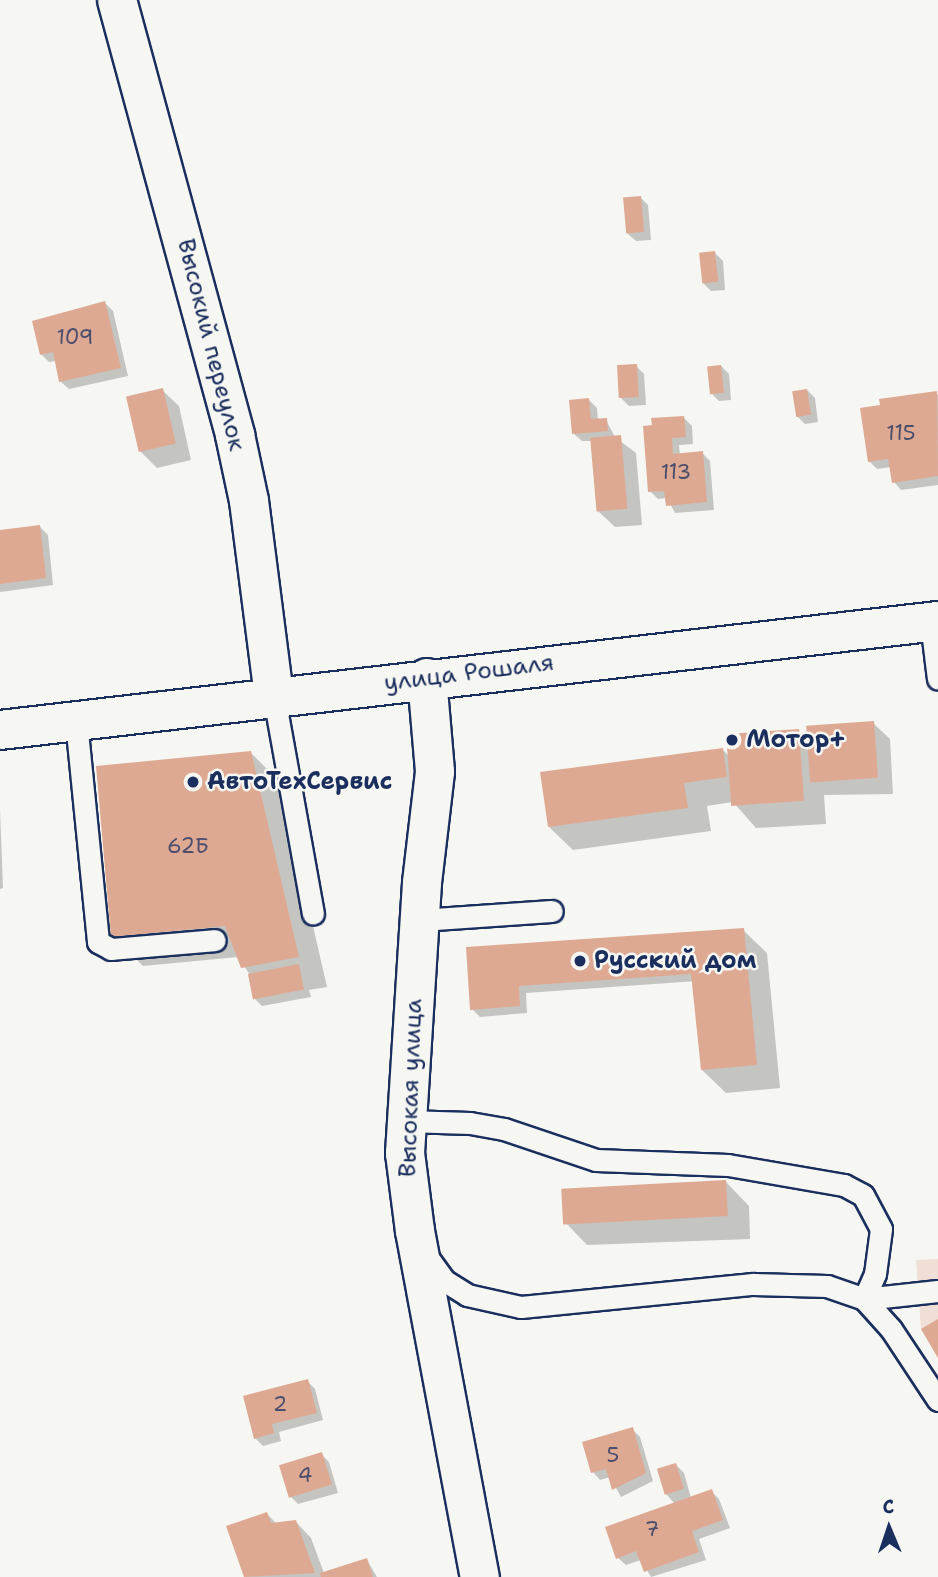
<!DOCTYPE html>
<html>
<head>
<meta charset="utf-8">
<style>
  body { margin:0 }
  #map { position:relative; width:938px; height:1577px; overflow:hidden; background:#f6f6f2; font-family:"Shantell Sans",sans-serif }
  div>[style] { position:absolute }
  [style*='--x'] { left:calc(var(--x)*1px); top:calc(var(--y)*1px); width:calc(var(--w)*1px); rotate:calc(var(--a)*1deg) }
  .built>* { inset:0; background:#efdfd6 }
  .shadow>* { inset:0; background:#0003 }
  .building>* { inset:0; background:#dea993; transform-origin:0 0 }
  .roads { filter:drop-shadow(2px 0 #1b2f5e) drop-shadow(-2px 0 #1b2f5e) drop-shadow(0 2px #1b2f5e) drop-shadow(0 -2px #1b2f5e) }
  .lane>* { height:21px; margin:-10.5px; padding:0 10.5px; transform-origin:10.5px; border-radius:10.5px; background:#f6f6f2 }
  .street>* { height:38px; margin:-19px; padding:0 19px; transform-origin:19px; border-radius:19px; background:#f6f6f2 }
  .secondary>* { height:38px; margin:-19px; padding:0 19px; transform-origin:19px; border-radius:19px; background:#f6f6f2 }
  .dots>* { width:19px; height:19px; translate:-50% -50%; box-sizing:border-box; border:4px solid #f6f6f2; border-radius:50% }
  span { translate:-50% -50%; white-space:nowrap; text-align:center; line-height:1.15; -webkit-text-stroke:5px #f6f6f2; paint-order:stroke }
  .number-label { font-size:21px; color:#4c4e6b }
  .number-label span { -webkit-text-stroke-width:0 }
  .street-label { font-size:24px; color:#1b2f5e }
  .poi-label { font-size:24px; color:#1b2f5e; font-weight:700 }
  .left { translate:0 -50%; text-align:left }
  .north { position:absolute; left:854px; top:1493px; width:70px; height:70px; -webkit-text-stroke:5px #f6f6f2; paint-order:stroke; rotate:358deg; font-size:19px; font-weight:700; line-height:28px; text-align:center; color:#1b2f5e }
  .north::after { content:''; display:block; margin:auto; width:24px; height:32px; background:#1b2f5e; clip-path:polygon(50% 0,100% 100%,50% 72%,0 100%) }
</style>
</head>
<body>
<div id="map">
  <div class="built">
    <i style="clip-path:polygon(938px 1259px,938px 1358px,921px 1329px,916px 1260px)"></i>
  </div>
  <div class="shadow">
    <i style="clip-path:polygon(640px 197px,648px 205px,651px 240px,636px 241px,628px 234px)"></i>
    <i style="clip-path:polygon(715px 253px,723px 261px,725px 290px,711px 291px,703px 283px)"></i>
    <i style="clip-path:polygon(105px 303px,113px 311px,128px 376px,69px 389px,61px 382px,56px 361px,49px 362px,41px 354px)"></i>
    <i style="clip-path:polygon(636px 366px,644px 374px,646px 405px,629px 406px,621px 398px)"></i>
    <i style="clip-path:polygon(721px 366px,729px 374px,731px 400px,719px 401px,711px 393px)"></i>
    <i style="clip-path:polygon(162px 390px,179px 406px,191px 460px,157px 468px,141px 452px)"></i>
    <i style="clip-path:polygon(807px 390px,815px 398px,818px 422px,805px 424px,797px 416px)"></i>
    <i style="clip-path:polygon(938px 394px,938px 485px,901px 490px,894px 482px,891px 467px,877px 469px,869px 461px)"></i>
    <i style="clip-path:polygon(589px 400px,597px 408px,598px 421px,606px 420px,615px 437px,636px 453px,642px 525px,615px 527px,598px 511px,592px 441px,582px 441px,574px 434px)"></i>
    <i style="clip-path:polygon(684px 418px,692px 426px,693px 444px,679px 445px,680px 455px,702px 453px,710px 461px,714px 510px,675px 513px,667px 498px,658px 499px,650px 491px,645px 427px)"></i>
    <i style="clip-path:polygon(40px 527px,48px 535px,53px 585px,0 592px,0 532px)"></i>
    <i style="clip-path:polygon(873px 723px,890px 739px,893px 794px,824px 795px,826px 824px,756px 828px,733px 802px,707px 806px,711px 831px,573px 850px,549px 827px,723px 750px,730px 757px,798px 731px,809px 742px)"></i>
    <i style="clip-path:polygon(250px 752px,280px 782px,327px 987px,309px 990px,311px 997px,262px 1006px,254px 998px,250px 975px,238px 957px,143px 966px,113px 936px)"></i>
    <i style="clip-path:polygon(0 809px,3px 888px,0 889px)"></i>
    <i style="clip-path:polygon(743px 930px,767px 953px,780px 1088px,726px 1093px,702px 1070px,697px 981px,526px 993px,527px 1013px,480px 1017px,472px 1009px,467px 949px)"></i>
    <i style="clip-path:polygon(726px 1182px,749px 1206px,750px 1239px,587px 1245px,564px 1221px)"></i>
    <i style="clip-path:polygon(307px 1381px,315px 1389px,323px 1420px,279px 1432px,281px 1441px,263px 1446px,255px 1438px)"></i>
    <i style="clip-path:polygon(632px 1429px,640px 1437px,653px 1481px,621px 1497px,610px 1477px,600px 1480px,593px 1472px)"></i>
    <i style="clip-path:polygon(321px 1454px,329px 1462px,338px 1493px,298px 1504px,290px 1496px)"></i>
    <i style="clip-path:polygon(676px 1465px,684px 1473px,691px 1498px,711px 1491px,719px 1499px,730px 1528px,699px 1539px,706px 1560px,651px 1577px,641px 1560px,626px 1565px,618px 1558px,675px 1504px,666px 1494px)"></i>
    <i style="clip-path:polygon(267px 1514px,277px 1524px,295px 1521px,311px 1538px,324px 1573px,367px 1560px,377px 1577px,246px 1577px,228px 1527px)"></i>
  </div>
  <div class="building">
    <i style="left:641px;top:196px;width:36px;height:18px;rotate:85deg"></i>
    <i style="left:715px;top:251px;width:31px;height:16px;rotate:84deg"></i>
    <i style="clip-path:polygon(105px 301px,121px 368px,59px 382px,53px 352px,40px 355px,32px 321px)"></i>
    <i style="left:637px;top:364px;width:33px;height:20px;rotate:87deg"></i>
    <i style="left:721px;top:365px;width:28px;height:14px;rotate:84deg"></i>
    <i style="left:163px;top:388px;width:57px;height:38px;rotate:77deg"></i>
    <i style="left:807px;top:389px;width:26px;height:15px;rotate:81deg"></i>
    <i style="clip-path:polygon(937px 391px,938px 476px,892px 483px,888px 459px,868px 462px,860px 408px,880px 405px,879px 399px)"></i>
    <i style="clip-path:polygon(589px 398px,591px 419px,607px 418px,608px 431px,572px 434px,569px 400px)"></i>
    <i style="clip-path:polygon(684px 416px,686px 437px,672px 438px,673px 454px,703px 451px,707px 502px,666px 506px,664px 491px,648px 492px,643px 426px,652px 425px,651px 418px)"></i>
    <i style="left:621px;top:435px;width:74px;height:31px;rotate:85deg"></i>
    <i style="clip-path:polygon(40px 525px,46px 578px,0 584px,0 530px)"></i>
    <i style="left:874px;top:721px;width:57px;height:68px;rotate:86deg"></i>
    <i style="left:799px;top:729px;width:72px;height:73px;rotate:86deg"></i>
    <i style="clip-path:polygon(723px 748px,727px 777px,684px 783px,688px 808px,548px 827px,540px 772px)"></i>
    <i style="clip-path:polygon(251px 751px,299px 957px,241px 968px,225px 926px,111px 937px,96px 766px)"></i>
    <i style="clip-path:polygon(744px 928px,757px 1065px,701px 1070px,691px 974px,519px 986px,520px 1006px,470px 1010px,466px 947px)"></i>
    <i style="left:299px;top:964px;width:26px;height:52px;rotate:79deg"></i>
    <i style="left:726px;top:1180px;width:36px;height:165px;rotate:87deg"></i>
    <i style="clip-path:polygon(938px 1319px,938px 1358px,921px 1329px)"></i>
    <i style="clip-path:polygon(308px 1379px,317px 1413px,272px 1424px,274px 1433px,254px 1439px,243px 1396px)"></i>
    <i style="clip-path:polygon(633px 1427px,646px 1473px,612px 1490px,606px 1469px,591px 1473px,582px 1442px)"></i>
    <i style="left:322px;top:1452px;width:34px;height:45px;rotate:73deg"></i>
    <i style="left:676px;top:1463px;width:27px;height:20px;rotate:73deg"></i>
    <i style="clip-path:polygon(712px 1489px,723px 1520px,692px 1531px,699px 1552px,644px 1572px,636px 1551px,616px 1559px,605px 1527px)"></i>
    <i style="clip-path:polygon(267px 1512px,271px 1523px,296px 1520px,315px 1573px,244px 1577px,226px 1526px)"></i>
    <i style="clip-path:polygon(367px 1558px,373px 1577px,321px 1577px,320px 1573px)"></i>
  </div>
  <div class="roads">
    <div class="lane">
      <i style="--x:931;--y:622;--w:57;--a:83"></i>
      <i style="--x:274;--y:697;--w:220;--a:79.8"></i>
      <i style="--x:76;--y:721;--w:222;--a:84.3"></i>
      <i style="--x:98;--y:942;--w:15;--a:28"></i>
      <i style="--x:111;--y:949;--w:104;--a:-4.9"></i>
      <i style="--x:420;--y:920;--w:132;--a:-3.9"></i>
      <i style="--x:405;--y:1121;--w:65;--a:1.8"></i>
      <i style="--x:470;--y:1123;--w:35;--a:10"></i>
      <i style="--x:504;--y:1129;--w:97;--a:18.6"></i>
      <i style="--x:596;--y:1160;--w:132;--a:2.2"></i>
      <i style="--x:728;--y:1165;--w:118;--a:9.8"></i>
      <i style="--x:844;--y:1185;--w:21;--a:28"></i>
      <i style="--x:863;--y:1195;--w:38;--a:62"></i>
      <i style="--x:881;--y:1229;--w:45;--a:97.6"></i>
      <i style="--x:875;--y:1274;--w:27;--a:114"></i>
      <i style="--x:864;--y:1299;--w:74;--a:-6.2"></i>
      <i style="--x:428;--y:1258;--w:29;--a:54"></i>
      <i style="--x:445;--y:1281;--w:26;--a:32"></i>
      <i style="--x:467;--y:1295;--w:55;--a:12.5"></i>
      <i style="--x:521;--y:1307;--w:233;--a:-5.7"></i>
      <i style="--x:753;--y:1284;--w:74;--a:1.5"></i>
      <i style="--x:827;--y:1286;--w:39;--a:19"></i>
      <i style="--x:864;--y:1299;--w:40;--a:48"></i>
      <i style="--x:891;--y:1329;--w:85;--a:56.5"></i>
    </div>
    <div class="street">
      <i style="--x:117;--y:0;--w:451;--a:74.8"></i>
      <i style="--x:235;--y:435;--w:67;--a:78"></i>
      <i style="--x:249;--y:501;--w:198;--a:82.7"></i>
      <i style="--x:427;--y:678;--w:94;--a:85.1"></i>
      <i style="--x:435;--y:772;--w:112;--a:96.7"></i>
      <i style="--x:422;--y:883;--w:271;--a:93.6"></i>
      <i style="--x:405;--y:1153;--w:79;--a:82.7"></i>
      <i style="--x:415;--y:1231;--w:352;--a:79.4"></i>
    </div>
    <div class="secondary">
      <i style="--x:0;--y:730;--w:944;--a:-6.63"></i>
    </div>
  </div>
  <div class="dots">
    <i style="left:732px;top:740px;background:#1b2f5e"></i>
    <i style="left:193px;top:782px;background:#1b2f5e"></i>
    <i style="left:580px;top:961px;background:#1b2f5e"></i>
  </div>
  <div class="number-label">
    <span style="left:75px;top:337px">109</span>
    <span style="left:901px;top:433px">115</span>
    <span style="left:676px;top:472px">113</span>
    <span style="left:188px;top:846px">62Б</span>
    <span style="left:280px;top:1404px">2</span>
    <span style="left:613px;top:1455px">5</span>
    <span style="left:305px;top:1475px">4</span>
    <span style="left:652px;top:1529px">7</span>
  </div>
  <div class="street-label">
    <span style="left:211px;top:345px;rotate:76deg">Высокий переулок</span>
    <span style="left:469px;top:673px;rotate:-7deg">улица Рошаля</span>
    <span style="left:411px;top:1088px;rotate:-88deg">Высокая улица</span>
  </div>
  <div class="poi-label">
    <span class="left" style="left:746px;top:740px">Мотор+</span>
    <span class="left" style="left:207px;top:782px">АвтоТехСервис</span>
    <span class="left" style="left:594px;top:961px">Русский дом</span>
  </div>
  <div class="north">С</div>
</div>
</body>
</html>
